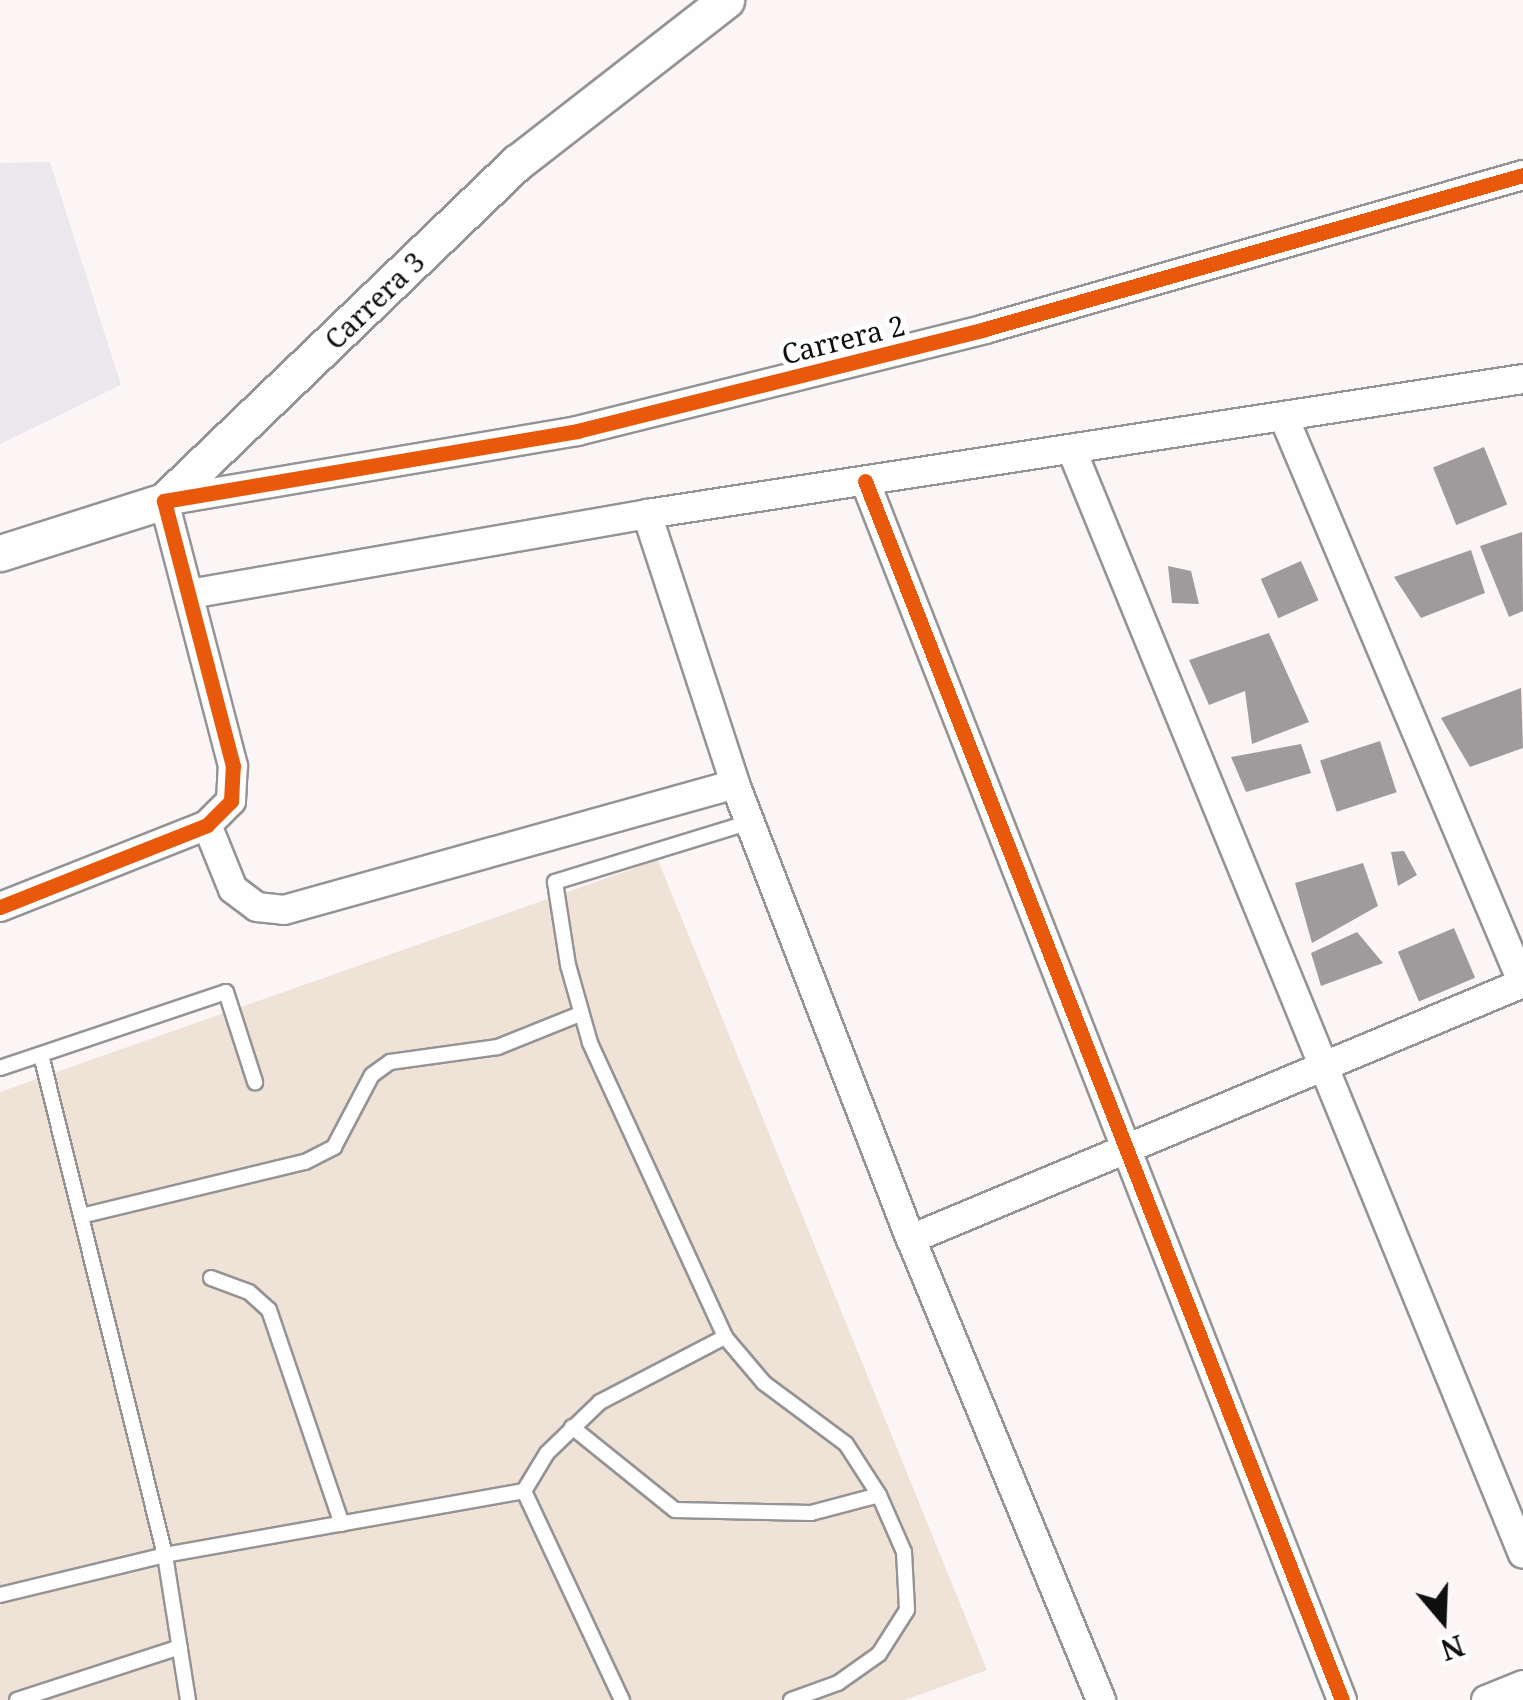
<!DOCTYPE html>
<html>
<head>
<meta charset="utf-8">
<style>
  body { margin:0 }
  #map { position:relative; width:1523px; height:1700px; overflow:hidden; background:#fbf5f6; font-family:"Noto Serif",serif }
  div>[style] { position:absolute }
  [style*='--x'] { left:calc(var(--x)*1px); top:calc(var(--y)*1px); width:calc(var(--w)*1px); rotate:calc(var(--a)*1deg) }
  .industrial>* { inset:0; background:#eae8ec }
  .green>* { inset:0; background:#efe2d7 }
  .building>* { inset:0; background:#9f9a9c; transform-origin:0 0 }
  .roads { filter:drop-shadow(2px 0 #959393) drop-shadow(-2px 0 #959393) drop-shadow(0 2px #959393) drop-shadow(0 -2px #959393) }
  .service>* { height:14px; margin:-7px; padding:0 7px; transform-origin:7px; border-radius:7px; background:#fefefe }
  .minor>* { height:28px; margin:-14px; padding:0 14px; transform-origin:14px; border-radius:14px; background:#fefefe }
  .tertiary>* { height:35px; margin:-17.5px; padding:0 17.5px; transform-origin:17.5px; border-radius:17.5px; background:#fefefe }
  .cycleway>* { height:15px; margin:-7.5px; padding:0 7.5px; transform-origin:7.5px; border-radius:7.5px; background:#e8590c }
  span { translate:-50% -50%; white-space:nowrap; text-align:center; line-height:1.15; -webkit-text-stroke:10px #fff; paint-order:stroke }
  .street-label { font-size:28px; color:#0f0f0f }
  .north { position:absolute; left:1393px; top:1570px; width:100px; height:100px; -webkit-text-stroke:8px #fff; paint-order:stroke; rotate:161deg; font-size:28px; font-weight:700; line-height:40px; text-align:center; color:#0f0f0f }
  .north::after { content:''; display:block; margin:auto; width:35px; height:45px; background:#0f0f0f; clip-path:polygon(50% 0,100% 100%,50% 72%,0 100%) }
</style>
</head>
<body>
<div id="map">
  <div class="industrial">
    <i style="clip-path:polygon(50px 162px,121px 385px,0 444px,0 163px)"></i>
  </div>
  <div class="green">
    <i style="clip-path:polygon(658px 860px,987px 1670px,905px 1700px,0 1700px,0 1092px)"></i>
  </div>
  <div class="building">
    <i style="left:1484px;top:447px;width:62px;height:55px;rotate:68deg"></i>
    <i style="clip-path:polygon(1522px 532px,1523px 611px,1509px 617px,1480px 546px)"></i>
    <i style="clip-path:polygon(1471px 550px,1485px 593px,1421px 618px,1394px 577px)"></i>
    <i style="left:1301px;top:561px;width:43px;height:44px;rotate:66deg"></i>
    <i style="clip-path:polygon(1168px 566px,1191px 571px,1199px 604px,1172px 603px)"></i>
    <i style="clip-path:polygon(1269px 633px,1309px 722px,1252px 744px,1245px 691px,1209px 705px,1189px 660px)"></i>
    <i style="clip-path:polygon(1521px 688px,1523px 748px,1470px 767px,1441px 718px)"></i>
    <i style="left:1380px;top:741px;width:54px;height:63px;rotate:72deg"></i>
    <i style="clip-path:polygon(1301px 744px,1311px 773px,1246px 792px,1231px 757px)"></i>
    <i style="clip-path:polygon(1404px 851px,1417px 875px,1398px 886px,1391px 852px)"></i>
    <i style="clip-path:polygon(1363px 863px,1378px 906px,1312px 943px,1295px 883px)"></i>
    <i style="left:1454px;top:928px;width:54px;height:61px;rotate:67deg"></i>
    <i style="clip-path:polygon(1357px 932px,1383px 963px,1321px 986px,1311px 953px)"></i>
  </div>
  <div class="roads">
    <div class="service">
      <i style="--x:750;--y:822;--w:204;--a:162.9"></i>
      <i style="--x:555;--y:882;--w:84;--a:81.1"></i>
      <i style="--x:568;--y:965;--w:81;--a:74.2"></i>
      <i style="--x:590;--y:1043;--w:324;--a:65.3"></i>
      <i style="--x:725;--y:1337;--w:60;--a:49.7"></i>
      <i style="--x:764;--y:1383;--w:102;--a:36.6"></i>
      <i style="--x:846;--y:1444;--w:61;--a:57.1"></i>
      <i style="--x:879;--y:1495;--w:62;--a:66.3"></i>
      <i style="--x:904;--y:1552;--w:58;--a:87"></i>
      <i style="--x:907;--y:1610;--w:52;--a:122.5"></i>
      <i style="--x:879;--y:1654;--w:50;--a:144.7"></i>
      <i style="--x:838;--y:1683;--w:50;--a:160.1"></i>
      <i style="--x:41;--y:1055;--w:515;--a:76.07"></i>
      <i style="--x:165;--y:1555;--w:147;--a:81"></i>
      <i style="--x:0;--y:1068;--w:238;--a:-18.6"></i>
      <i style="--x:226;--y:992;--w:95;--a:72.1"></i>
      <i style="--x:81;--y:1216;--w:230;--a:-13.6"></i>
      <i style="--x:305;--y:1162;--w:33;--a:-27"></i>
      <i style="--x:334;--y:1147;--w:81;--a:-62.2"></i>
      <i style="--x:372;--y:1075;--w:22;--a:-36"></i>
      <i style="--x:390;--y:1062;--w:109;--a:-7.9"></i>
      <i style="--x:498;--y:1047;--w:88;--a:-21.9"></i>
      <i style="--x:211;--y:1278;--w:40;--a:20.2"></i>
      <i style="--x:249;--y:1292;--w:27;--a:42"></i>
      <i style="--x:269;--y:1310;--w:226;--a:71.2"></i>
      <i style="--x:572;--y:1427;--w:132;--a:38.9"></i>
      <i style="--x:675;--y:1510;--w:136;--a:1.3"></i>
      <i style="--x:811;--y:1513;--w:70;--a:-14.8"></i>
      <i style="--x:524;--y:1491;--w:231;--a:64.9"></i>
      <i style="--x:0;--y:1595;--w:170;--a:-13.6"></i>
      <i style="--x:165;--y:1555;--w:365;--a:-10.1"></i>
      <i style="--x:524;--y:1491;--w:44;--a:-58.8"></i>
      <i style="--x:547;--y:1453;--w:74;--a:-43.9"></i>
      <i style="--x:600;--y:1402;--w:141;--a:-27.5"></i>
      <i style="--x:17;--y:1700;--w:171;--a:-18"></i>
    </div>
    <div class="minor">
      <i style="--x:1285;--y:420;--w:612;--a:67.12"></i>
      <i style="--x:1073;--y:453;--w:1189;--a:67.77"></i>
      <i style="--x:865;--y:481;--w:1309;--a:68.63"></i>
      <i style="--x:647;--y:514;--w:284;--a:71.9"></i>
      <i style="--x:735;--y:784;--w:488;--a:68.9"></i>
      <i style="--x:911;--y:1239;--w:499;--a:67.6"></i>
      <i style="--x:190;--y:594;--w:464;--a:-9.9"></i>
      <i style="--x:647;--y:514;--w:886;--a:-8.76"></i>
      <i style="--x:207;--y:825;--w:69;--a:67.9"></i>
      <i style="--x:233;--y:889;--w:30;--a:37"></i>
      <i style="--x:257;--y:907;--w:27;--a:6"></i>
      <i style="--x:284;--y:910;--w:468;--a:-15.6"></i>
      <i style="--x:0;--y:907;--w:223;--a:-21.6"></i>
      <i style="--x:207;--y:825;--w:34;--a:-45"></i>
      <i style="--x:231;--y:801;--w:35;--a:-87"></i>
      <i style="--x:233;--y:766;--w:274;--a:-104.6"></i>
      <i style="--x:164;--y:501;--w:419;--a:-9.6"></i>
      <i style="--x:577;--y:431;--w:421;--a:-14"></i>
      <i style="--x:985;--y:329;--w:560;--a:-15.97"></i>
      <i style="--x:911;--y:1239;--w:663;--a:-22.7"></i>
      <i style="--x:1486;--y:1700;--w:40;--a:-22"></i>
    </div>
    <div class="tertiary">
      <i style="--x:0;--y:553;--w:172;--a:-17.6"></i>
      <i style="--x:164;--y:501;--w:490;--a:-43.8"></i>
      <i style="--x:518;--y:162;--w:264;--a:-37.9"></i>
    </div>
  </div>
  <div class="cycleway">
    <i style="--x:865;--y:481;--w:1309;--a:68.63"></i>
    <i style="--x:0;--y:907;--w:223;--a:-21.6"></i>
    <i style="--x:207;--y:825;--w:34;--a:-45"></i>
    <i style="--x:231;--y:801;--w:35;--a:-87"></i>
    <i style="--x:233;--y:766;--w:274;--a:-104.6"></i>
    <i style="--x:164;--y:501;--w:419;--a:-9.6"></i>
    <i style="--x:577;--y:431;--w:421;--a:-14"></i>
    <i style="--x:985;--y:329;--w:560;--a:-15.97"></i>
  </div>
  <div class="street-label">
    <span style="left:374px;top:300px;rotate:-44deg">Carrera 3</span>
    <span style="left:843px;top:339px;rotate:-14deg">Carrera 2</span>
  </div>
  <div class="north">N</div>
</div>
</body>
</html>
